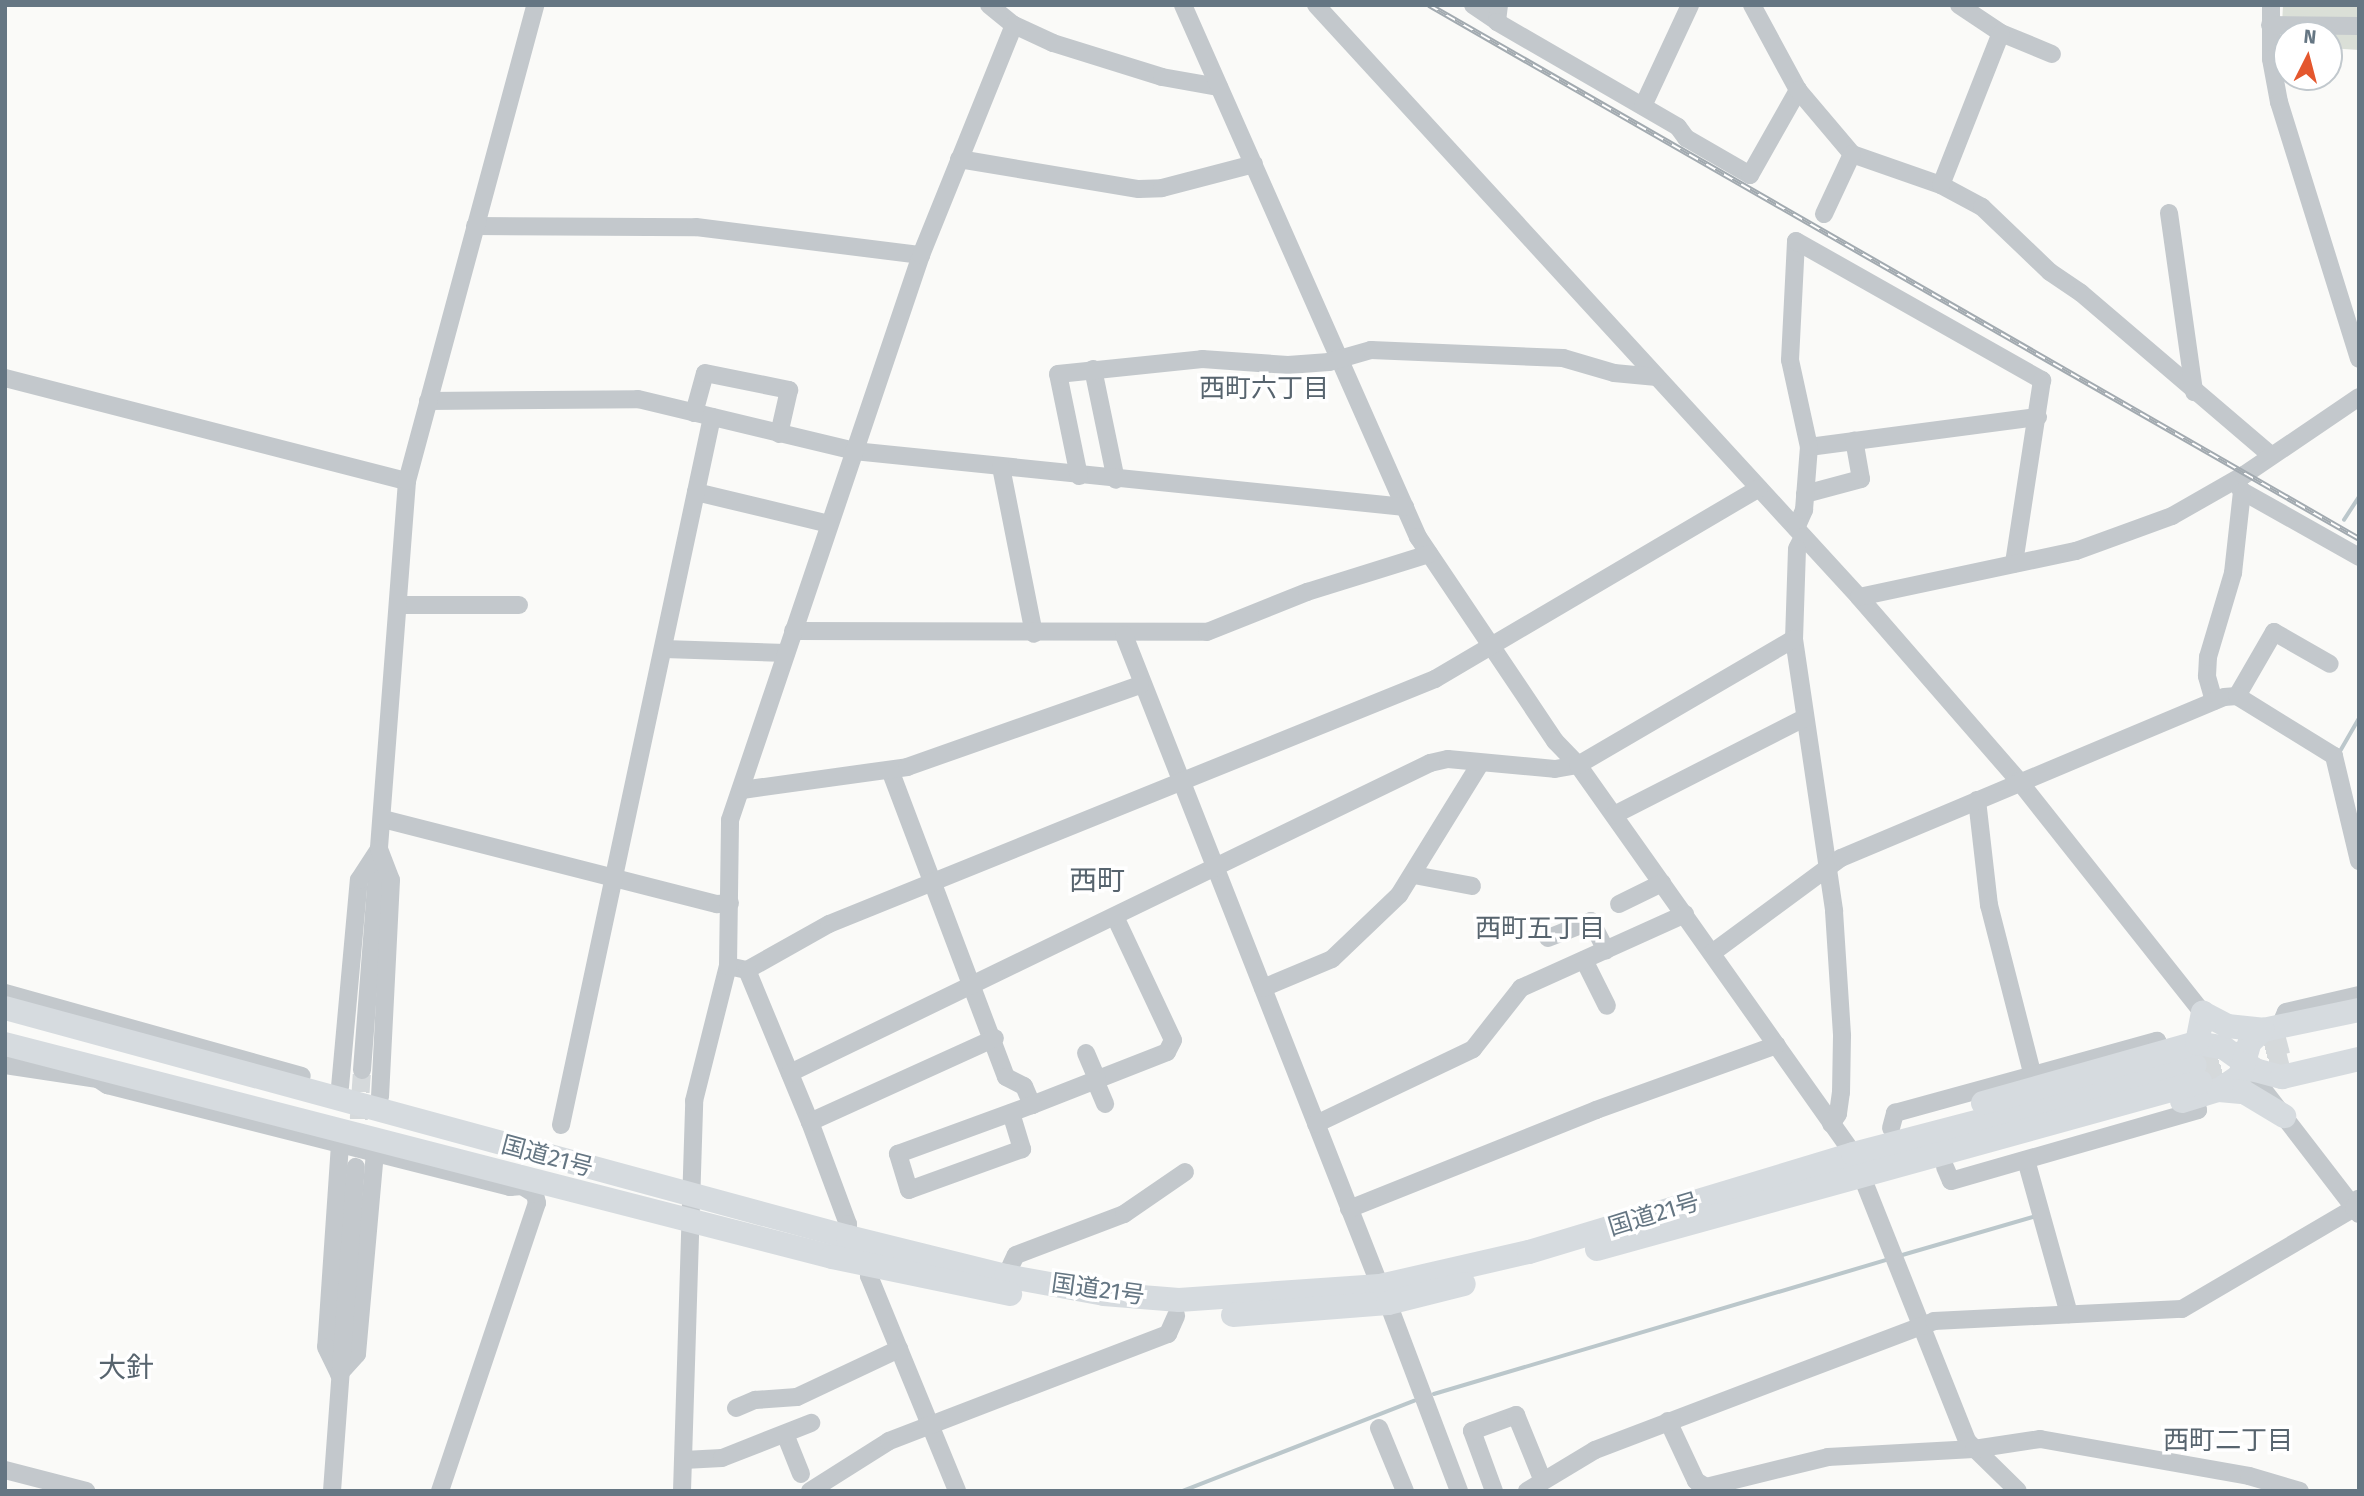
<!DOCTYPE html>
<html>
<head>
<meta charset="utf-8">
<style>
  body { margin:0 }
  #map { position:relative; width:2364px; height:1496px; overflow:hidden; background:#fafaf8; font-family:"Fira Sans","Noto Sans JP",sans-serif }
  div>[style] { position:absolute }
  [style*='--x'] { left:calc(var(--x)*1px); top:calc(var(--y)*1px); width:calc(var(--w)*1px); rotate:calc(var(--a)*1deg) }
  .green>* { inset:0; background:#dadfd7 }
  .stream>* { height:3.5px; margin:-1.75px; padding:0 1.75px; transform-origin:1.75px; border-radius:1.75px; background:#bbc7cb }
  .minor-tunnel>* { height:18px; margin-top:-9px; transform-origin:0; background:repeating-linear-gradient(90deg,#d5d9db 0 18px,transparent 0 27px) }
  .highway-tunnel>* { height:24px; margin-top:-12px; transform-origin:0; background:repeating-linear-gradient(90deg,#d5d9db 0 24px,transparent 0 36px) }
  .minor>* { height:18px; margin:-9px; padding:0 9px; transform-origin:9px; border-radius:9px; background:#c3c8cc }
  .highway>* { height:24px; margin:-12px; padding:0 12px; transform-origin:12px; border-radius:12px; background:#d6dbdf }
  .rail>* { height:6px; margin-top:-3px; transform-origin:0; background:repeating-linear-gradient(90deg,#fff 0 10px,#a2aab0 0 20px); box-sizing:border-box; border-block:2px solid #a2aab0 }
  span { translate:-50% -50%; white-space:nowrap; text-align:center; line-height:1.15; -webkit-text-stroke:7px #fff; paint-order:stroke }
  .street-label { font-size:24px; color:#657683 }
  .neighbourhood-label { font-size:26px; color:#57646e }
  .quarter-label { font-size:28px; color:#57646e }
  .frame { position:absolute; inset:0; border:7px solid #657683; pointer-events:none }
  .north { position:absolute; left:2273px; top:21px; width:70px; height:70px; box-sizing:border-box; background:#fff; border:2px solid #c1c8cd; border-radius:50%; rotate:6deg; font-size:19px; font-weight:700; line-height:28px; text-align:center; color:#657683 }
  .north::after { content:''; display:block; margin:auto; width:24px; height:32px; background:#e4572e; clip-path:polygon(50% 0,100% 100%,50% 72%,0 100%) }
</style>
</head>
<body>
<div id="map">
  <div class="green">
    <i style="clip-path:polygon(2283px 5px,2359px 5px,2359px 50px,2329px 48px,2329px 35px,2287px 35px,2287px 45px,2281px 45px)"></i>
  </div>
  <div class="stream">
    <i style="--x:2344;--y:520;--w:27;--a:-57"></i>
    <i style="--x:2339;--y:753;--w:39;--a:-60"></i>
    <i style="--x:1899;--y:1256;--w:140;--a:-16.2"></i>
    <i style="--x:1434;--y:1394;--w:475;--a:-16.5"></i>
    <i style="--x:1183;--y:1491;--w:248;--a:-21.3"></i>
  </div>
  <div class="minor-tunnel">
    <i style="--x:357;--y:1146;--w:76;--a:-86.2"></i>
  </div>
  <div class="highway-tunnel">
    <i style="--x:2195;--y:1065;--w:95;--a:-14.6"></i>
    <i style="--x:2200;--y:1082;--w:91;--a:-14.6"></i>
  </div>
  <div class="minor">
    <i style="--x:989;--y:5;--w:32;--a:39"></i>
    <i style="--x:1014;--y:25;--w:43;--a:24.8"></i>
    <i style="--x:1053;--y:43;--w:114;--a:17.3"></i>
    <i style="--x:1162;--y:77;--w:58;--a:10"></i>
    <i style="--x:1183;--y:5;--w:582;--a:66.17"></i>
    <i style="--x:1418;--y:537;--w:246;--a:56.1"></i>
    <i style="--x:1555;--y:741;--w:33;--a:46"></i>
    <i style="--x:1578;--y:765;--w:476;--a:54.7"></i>
    <i style="--x:1853;--y:1154;--w:309;--a:68.3"></i>
    <i style="--x:1967;--y:1441;--w:71;--a:44.4"></i>
    <i style="--x:1316;--y:5;--w:803;--a:47.47"></i>
    <i style="--x:1859;--y:597;--w:244;--a:49"></i>
    <i style="--x:2019;--y:781;--w:308;--a:51.6"></i>
    <i style="--x:1473;--y:5;--w:29;--a:34"></i>
    <i style="--x:1499;--y:5;--w:17;--a:97"></i>
    <i style="--x:1497;--y:22;--w:209;--a:30.1"></i>
    <i style="--x:1678;--y:127;--w:14;--a:54"></i>
    <i style="--x:1686;--y:138;--w:74;--a:30"></i>
    <i style="--x:1750;--y:175;--w:98;--a:-60.5"></i>
    <i style="--x:1752;--y:5;--w:97;--a:61.6"></i>
    <i style="--x:1798;--y:90;--w:84;--a:49.8"></i>
    <i style="--x:1852;--y:154;--w:94;--a:19.2"></i>
    <i style="--x:1941;--y:185;--w:47;--a:28.2"></i>
    <i style="--x:1982;--y:207;--w:94;--a:43.7"></i>
    <i style="--x:2050;--y:272;--w:37;--a:34"></i>
    <i style="--x:2081;--y:293;--w:250;--a:40.5"></i>
    <i style="--x:1959;--y:5;--w:50;--a:33.7"></i>
    <i style="--x:2001;--y:33;--w:55;--a:22.4"></i>
    <i style="--x:2271;--y:5;--w:54;--a:90"></i>
    <i style="--x:2271;--y:59;--w:44;--a:79.5"></i>
    <i style="--x:2279;--y:102;--w:269;--a:72.7"></i>
    <i style="--x:2270;--y:25;--w:89;--a:0.6"></i>
    <i style="--x:1643;--y:106;--w:111;--a:-65"></i>
    <i style="--x:959;--y:159;--w:182;--a:9.5"></i>
    <i style="--x:1139;--y:189;--w:23;--a:-2"></i>
    <i style="--x:1162;--y:188;--w:95;--a:-14.6"></i>
    <i style="--x:1941;--y:185;--w:163;--a:-68.5"></i>
    <i style="--x:2169;--y:213;--w:181;--a:82"></i>
    <i style="--x:1824;--y:214;--w:66;--a:-65"></i>
    <i style="--x:475;--y:226;--w:221;--a:0.3"></i>
    <i style="--x:696;--y:227;--w:227;--a:7.1"></i>
    <i style="--x:1093;--y:369;--w:113;--a:78.3"></i>
    <i style="--x:5;--y:378;--w:415;--a:14.4"></i>
    <i style="--x:428;--y:401;--w:210;--a:-0.5"></i>
    <i style="--x:638;--y:399;--w:222;--a:13.5"></i>
    <i style="--x:854;--y:451;--w:554;--a:5.8"></i>
    <i style="--x:694;--y:413;--w:41;--a:-74.6"></i>
    <i style="--x:705;--y:373;--w:86;--a:11.4"></i>
    <i style="--x:789;--y:390;--w:45;--a:102.8"></i>
    <i style="--x:1809;--y:447;--w:231;--a:-7.5"></i>
    <i style="--x:1001;--y:467;--w:170;--a:78.8"></i>
    <i style="--x:1079;--y:476;--w:104;--a:-101.6"></i>
    <i style="--x:1058;--y:374;--w:145;--a:-5.9"></i>
    <i style="--x:1202;--y:359;--w:86;--a:4"></i>
    <i style="--x:1288;--y:365;--w:41;--a:-4.2"></i>
    <i style="--x:1329;--y:362;--w:44;--a:-15.9"></i>
    <i style="--x:1371;--y:350;--w:192;--a:2.4"></i>
    <i style="--x:1563;--y:358;--w:53;--a:16.4"></i>
    <i style="--x:1614;--y:373;--w:43;--a:5.3"></i>
    <i style="--x:2236;--y:483;--w:10;--a:53"></i>
    <i style="--x:2242;--y:491;--w:134;--a:29.4"></i>
    <i style="--x:696;--y:492;--w:137;--a:13.5"></i>
    <i style="--x:1805;--y:494;--w:58;--a:-15"></i>
    <i style="--x:1861;--y:479;--w:39;--a:-100"></i>
    <i style="--x:1796;--y:528;--w:20;--a:-66"></i>
    <i style="--x:1804;--y:510;--w:63;--a:-85.5"></i>
    <i style="--x:1809;--y:447;--w:89;--a:-102.3"></i>
    <i style="--x:1790;--y:360;--w:119;--a:-87.1"></i>
    <i style="--x:1796;--y:241;--w:283;--a:29.5"></i>
    <i style="--x:2042;--y:380;--w:186;--a:98.7"></i>
    <i style="--x:1803;--y:537;--w:13;--a:117"></i>
    <i style="--x:1797;--y:549;--w:90;--a:91.9"></i>
    <i style="--x:1794;--y:639;--w:275;--a:81.6"></i>
    <i style="--x:1834;--y:911;--w:125;--a:86.3"></i>
    <i style="--x:1842;--y:1036;--w:56;--a:91"></i>
    <i style="--x:1841;--y:1092;--w:22;--a:98"></i>
    <i style="--x:1838;--y:1114;--w:12;--a:125"></i>
    <i style="--x:1859;--y:597;--w:222;--a:-12"></i>
    <i style="--x:2076;--y:551;--w:102;--a:-20"></i>
    <i style="--x:2172;--y:516;--w:83;--a:-29.7"></i>
    <i style="--x:2244;--y:475;--w:139;--a:-34.1"></i>
    <i style="--x:398;--y:605;--w:121;--a:0"></i>
    <i style="--x:793;--y:631;--w:414;--a:0.1"></i>
    <i style="--x:1207;--y:632;--w:108;--a:-21.8"></i>
    <i style="--x:1307;--y:592;--w:128;--a:-17.3"></i>
    <i style="--x:1124;--y:635;--w:700;--a:68.53"></i>
    <i style="--x:664;--y:649;--w:122;--a:1.9"></i>
    <i style="--x:2237;--y:696;--w:74;--a:-60"></i>
    <i style="--x:2274;--y:632;--w:64;--a:29.7"></i>
    <i style="--x:2214;--y:701;--w:26;--a:-106"></i>
    <i style="--x:2207;--y:676;--w:19;--a:-87"></i>
    <i style="--x:2208;--y:657;--w:88;--a:-73.4"></i>
    <i style="--x:2233;--y:573;--w:82;--a:-83.7"></i>
    <i style="--x:890;--y:770;--w:328;--a:69.3"></i>
    <i style="--x:1006;--y:1077;--w:20;--a:27"></i>
    <i style="--x:1024;--y:1086;--w:21;--a:67"></i>
    <i style="--x:1032;--y:1105;--w:145;--a:-21.4"></i>
    <i style="--x:1167;--y:1052;--w:13;--a:-63"></i>
    <i style="--x:1173;--y:1040;--w:136;--a:-115.2"></i>
    <i style="--x:742;--y:790;--w:167;--a:-7.9"></i>
    <i style="--x:907;--y:767;--w:247;--a:-19.4"></i>
    <i style="--x:1977;--y:800;--w:106;--a:83.5"></i>
    <i style="--x:1989;--y:905;--w:177;--a:75.6"></i>
    <i style="--x:1614;--y:815;--w:213;--a:-27"></i>
    <i style="--x:383;--y:819;--w:345;--a:14.3"></i>
    <i style="--x:717;--y:904;--w:13;--a:-4"></i>
    <i style="--x:1414;--y:875;--w:59;--a:10.7"></i>
    <i style="--x:1619;--y:904;--w:48;--a:-26"></i>
    <i style="--x:1548;--y:938;--w:46;--a:-21.6"></i>
    <i style="--x:1591;--y:921;--w:33;--a:63"></i>
    <i style="--x:1712;--y:953;--w:160;--a:-36.4"></i>
    <i style="--x:1841;--y:858;--w:415;--a:-22.8"></i>
    <i style="--x:2224;--y:697;--w:13;--a:-4"></i>
    <i style="--x:2237;--y:696;--w:114;--a:31.7"></i>
    <i style="--x:2334;--y:756;--w:108;--a:76.6"></i>
    <i style="--x:1584;--y:960;--w:51;--a:63.4"></i>
    <i style="--x:728;--y:966;--w:19;--a:12"></i>
    <i style="--x:747;--y:970;--w:94;--a:-29.3"></i>
    <i style="--x:829;--y:924;--w:654;--a:-22.01"></i>
    <i style="--x:1435;--y:679;--w:376;--a:-30.5"></i>
    <i style="--x:747;--y:970;--w:165;--a:67.5"></i>
    <i style="--x:810;--y:1122;--w:109;--a:69.6"></i>
    <i style="--x:848;--y:1224;--w:13;--a:90"></i>
    <i style="--x:1263;--y:988;--w:75;--a:-22.8"></i>
    <i style="--x:1332;--y:959;--w:93;--a:-43.7"></i>
    <i style="--x:1399;--y:895;--w:154;--a:-58.3"></i>
    <i style="--x:5;--y:993;--w:308;--a:15.6"></i>
    <i style="--x:2280;--y:1026;--w:15;--a:-67"></i>
    <i style="--x:2286;--y:1012;--w:75;--a:-13.1"></i>
    <i style="--x:1086;--y:1053;--w:28;--a:67"></i>
    <i style="--x:5;--y:1065;--w:94;--a:8.6"></i>
    <i style="--x:2245;--y:1066;--w:187;--a:52.4"></i>
    <i style="--x:93;--y:1067;--w:13;--a:67"></i>
    <i style="--x:98;--y:1079;--w:11;--a:34"></i>
    <i style="--x:107;--y:1085;--w:416;--a:14.2"></i>
    <i style="--x:510;--y:1187;--w:12;--a:-5"></i>
    <i style="--x:522;--y:1186;--w:8;--a:-60"></i>
    <i style="--x:362;--y:1070;--w:591;--a:-85.63"></i>
    <i style="--x:407;--y:481;--w:493;--a:-74.9"></i>
    <i style="--x:790;--y:1073;--w:711;--a:-25.84"></i>
    <i style="--x:1430;--y:763;--w:18;--a:-13"></i>
    <i style="--x:1448;--y:759;--w:107;--a:5.3"></i>
    <i style="--x:1555;--y:769;--w:23;--a:-10"></i>
    <i style="--x:1578;--y:765;--w:250;--a:-30.3"></i>
    <i style="--x:1095;--y:1080;--w:26;--a:67"></i>
    <i style="--x:340;--y:1087;--w:208;--a:-84.8"></i>
    <i style="--x:359;--y:880;--w:37;--a:-57"></i>
    <i style="--x:379;--y:849;--w:33;--a:69"></i>
    <i style="--x:391;--y:880;--w:217;--a:92.9"></i>
    <i style="--x:1011;--y:1113;--w:38;--a:73"></i>
    <i style="--x:1022;--y:1149;--w:120;--a:160.1"></i>
    <i style="--x:909;--y:1190;--w:38;--a:-107"></i>
    <i style="--x:898;--y:1154;--w:143;--a:-20.1"></i>
    <i style="--x:810;--y:1122;--w:203;--a:-24.4"></i>
    <i style="--x:1316;--y:1124;--w:174;--a:-25.5"></i>
    <i style="--x:1473;--y:1049;--w:78;--a:-51.8"></i>
    <i style="--x:1521;--y:988;--w:180;--a:-24.3"></i>
    <i style="--x:561;--y:1125;--w:724;--a:-77.96"></i>
    <i style="--x:1891;--y:1128;--w:16;--a:-75"></i>
    <i style="--x:1895;--y:1113;--w:272;--a:-15.4"></i>
    <i style="--x:2157;--y:1041;--w:14;--a:69"></i>
    <i style="--x:340;--y:1144;--w:203;--a:93.9"></i>
    <i style="--x:326;--y:1347;--w:30;--a:64"></i>
    <i style="--x:339;--y:1374;--w:27;--a:-48"></i>
    <i style="--x:357;--y:1354;--w:202;--a:-84.9"></i>
    <i style="--x:2026;--y:1160;--w:160;--a:74.4"></i>
    <i style="--x:1945;--y:1167;--w:15;--a:67"></i>
    <i style="--x:1951;--y:1181;--w:257;--a:-16"></i>
    <i style="--x:2198;--y:1110;--w:13;--a:-108"></i>
    <i style="--x:1349;--y:1209;--w:266;--a:-21.8"></i>
    <i style="--x:1596;--y:1110;--w:192;--a:-19.8"></i>
    <i style="--x:869;--y:1263;--w:13;--a:90"></i>
    <i style="--x:869;--y:1276;--w:232;--a:67.7"></i>
    <i style="--x:1006;--y:1276;--w:23;--a:-65"></i>
    <i style="--x:1016;--y:1255;--w:116;--a:-20.8"></i>
    <i style="--x:1124;--y:1214;--w:74;--a:-34.5"></i>
    <i style="--x:1388;--y:1303;--w:201;--a:69.3"></i>
    <i style="--x:736;--y:1408;--w:21;--a:-23"></i>
    <i style="--x:755;--y:1400;--w:42;--a:-4.1"></i>
    <i style="--x:797;--y:1397;--w:113;--a:-25.2"></i>
    <i style="--x:1668;--y:1421;--w:66;--a:65"></i>
    <i style="--x:1696;--y:1481;--w:12;--a:31"></i>
    <i style="--x:1706;--y:1487;--w:126;--a:-13.8"></i>
    <i style="--x:1828;--y:1457;--w:146;--a:-3.1"></i>
    <i style="--x:1974;--y:1449;--w:67;--a:-8.6"></i>
    <i style="--x:2040;--y:1439;--w:212;--a:10"></i>
    <i style="--x:2249;--y:1476;--w:53;--a:16.4"></i>
    <i style="--x:1379;--y:1428;--w:68;--a:67.6"></i>
    <i style="--x:785;--y:1434;--w:43;--a:68.2"></i>
    <i style="--x:684;--y:1460;--w:38;--a:-3"></i>
    <i style="--x:722;--y:1458;--w:96;--a:-21.5"></i>
    <i style="--x:5;--y:1470;--w:84;--a:14.5"></i>
    <i style="--x:332;--y:1491;--w:325;--a:-85.8"></i>
    <i style="--x:440;--y:1491;--w:304;--a:-71.4"></i>
    <i style="--x:537;--y:1203;--w:9;--a:-103"></i>
    <i style="--x:535;--y:1194;--w:15;--a:-148"></i>
    <i style="--x:682;--y:1491;--w:390;--a:-88.2"></i>
    <i style="--x:694;--y:1101;--w:139;--a:-75.9"></i>
    <i style="--x:728;--y:966;--w:146;--a:-89.2"></i>
    <i style="--x:730;--y:820;--w:596;--a:-71.32"></i>
    <i style="--x:921;--y:255;--w:248;--a:-68"></i>
    <i style="--x:810;--y:1491;--w:93;--a:-32.3"></i>
    <i style="--x:889;--y:1441;--w:299;--a:-21"></i>
    <i style="--x:1168;--y:1334;--w:20;--a:-66"></i>
    <i style="--x:1494;--y:1491;--w:64;--a:-110.1"></i>
    <i style="--x:1472;--y:1431;--w:47;--a:-20"></i>
    <i style="--x:1516;--y:1415;--w:71;--a:67.8"></i>
    <i style="--x:1527;--y:1491;--w:79;--a:-31.1"></i>
    <i style="--x:1595;--y:1450;--w:363;--a:-20.8"></i>
    <i style="--x:1934;--y:1321;--w:248;--a:-2.8"></i>
    <i style="--x:2182;--y:1309;--w:199;--a:-30.4"></i>
    <i style="--x:2354;--y:1208;--w:10;--a:-66"></i>
  </div>
  <div class="highway">
    <i style="--x:5;--y:1008;--w:874;--a:15.2"></i>
    <i style="--x:848;--y:1237;--w:163;--a:13.9"></i>
    <i style="--x:1006;--y:1276;--w:100;--a:10.4"></i>
    <i style="--x:1104;--y:1294;--w:75;--a:4.6"></i>
    <i style="--x:1179;--y:1300;--w:201;--a:-4"></i>
    <i style="--x:1380;--y:1286;--w:153;--a:-12.9"></i>
    <i style="--x:1529;--y:1252;--w:338;--a:-16.8"></i>
    <i style="--x:1853;--y:1154;--w:353;--a:-14.6"></i>
    <i style="--x:2197;--y:1043;--w:27;--a:10"></i>
    <i style="--x:2224;--y:1048;--w:38;--a:35"></i>
    <i style="--x:2255;--y:1070;--w:28;--a:15"></i>
    <i style="--x:2282;--y:1077;--w:79;--a:-13.2"></i>
    <i style="--x:5;--y:1044;--w:854;--a:14.44"></i>
    <i style="--x:832;--y:1257;--w:182;--a:11.7"></i>
    <i style="--x:2219;--y:1090;--w:25;--a:-34"></i>
    <i style="--x:2240;--y:1076;--w:35;--a:-74"></i>
    <i style="--x:2250;--y:1042;--w:18;--a:-43"></i>
    <i style="--x:2263;--y:1030;--w:98;--a:-11.8"></i>
    <i style="--x:2182;--y:1101;--w:39;--a:-17"></i>
    <i style="--x:2219;--y:1090;--w:25;--a:5"></i>
    <i style="--x:2244;--y:1092;--w:47;--a:31"></i>
    <i style="--x:1983;--y:1103;--w:222;--a:-15.7"></i>
    <i style="--x:2197;--y:1043;--w:31;--a:-79"></i>
    <i style="--x:2203;--y:1013;--w:27;--a:28"></i>
    <i style="--x:2227;--y:1026;--w:36;--a:6"></i>
    <i style="--x:1597;--y:1249;--w:626;--a:-15.48"></i>
    <i style="--x:1233;--y:1315;--w:155;--a:-4.4"></i>
    <i style="--x:1388;--y:1303;--w:78;--a:-14"></i>
  </div>
  <div class="rail">
    <i style="--x:1429;--y:5;--w:1072;--a:29.86"></i>
  </div>
  <div class="street-label">
    <span style="left:547px;top:1157px;rotate:15deg">国道21号</span>
    <span style="left:1654px;top:1215px;rotate:-17deg">国道21号</span>
    <span style="left:1098px;top:1290px;rotate:8deg">国道21号</span>
  </div>
  <div class="neighbourhood-label">
    <span style="left:1264px;top:389px">西町六丁目</span>
    <span style="left:1540px;top:929px">西町五丁目</span>
    <span style="left:2228px;top:1441px">西町二丁目</span>
  </div>
  <div class="quarter-label">
    <span style="left:1097px;top:881px">西町</span>
    <span style="left:126px;top:1368px">大針</span>
  </div>
  <div class="frame"></div>
  <div class="north">N</div>
</div>
</body>
</html>
